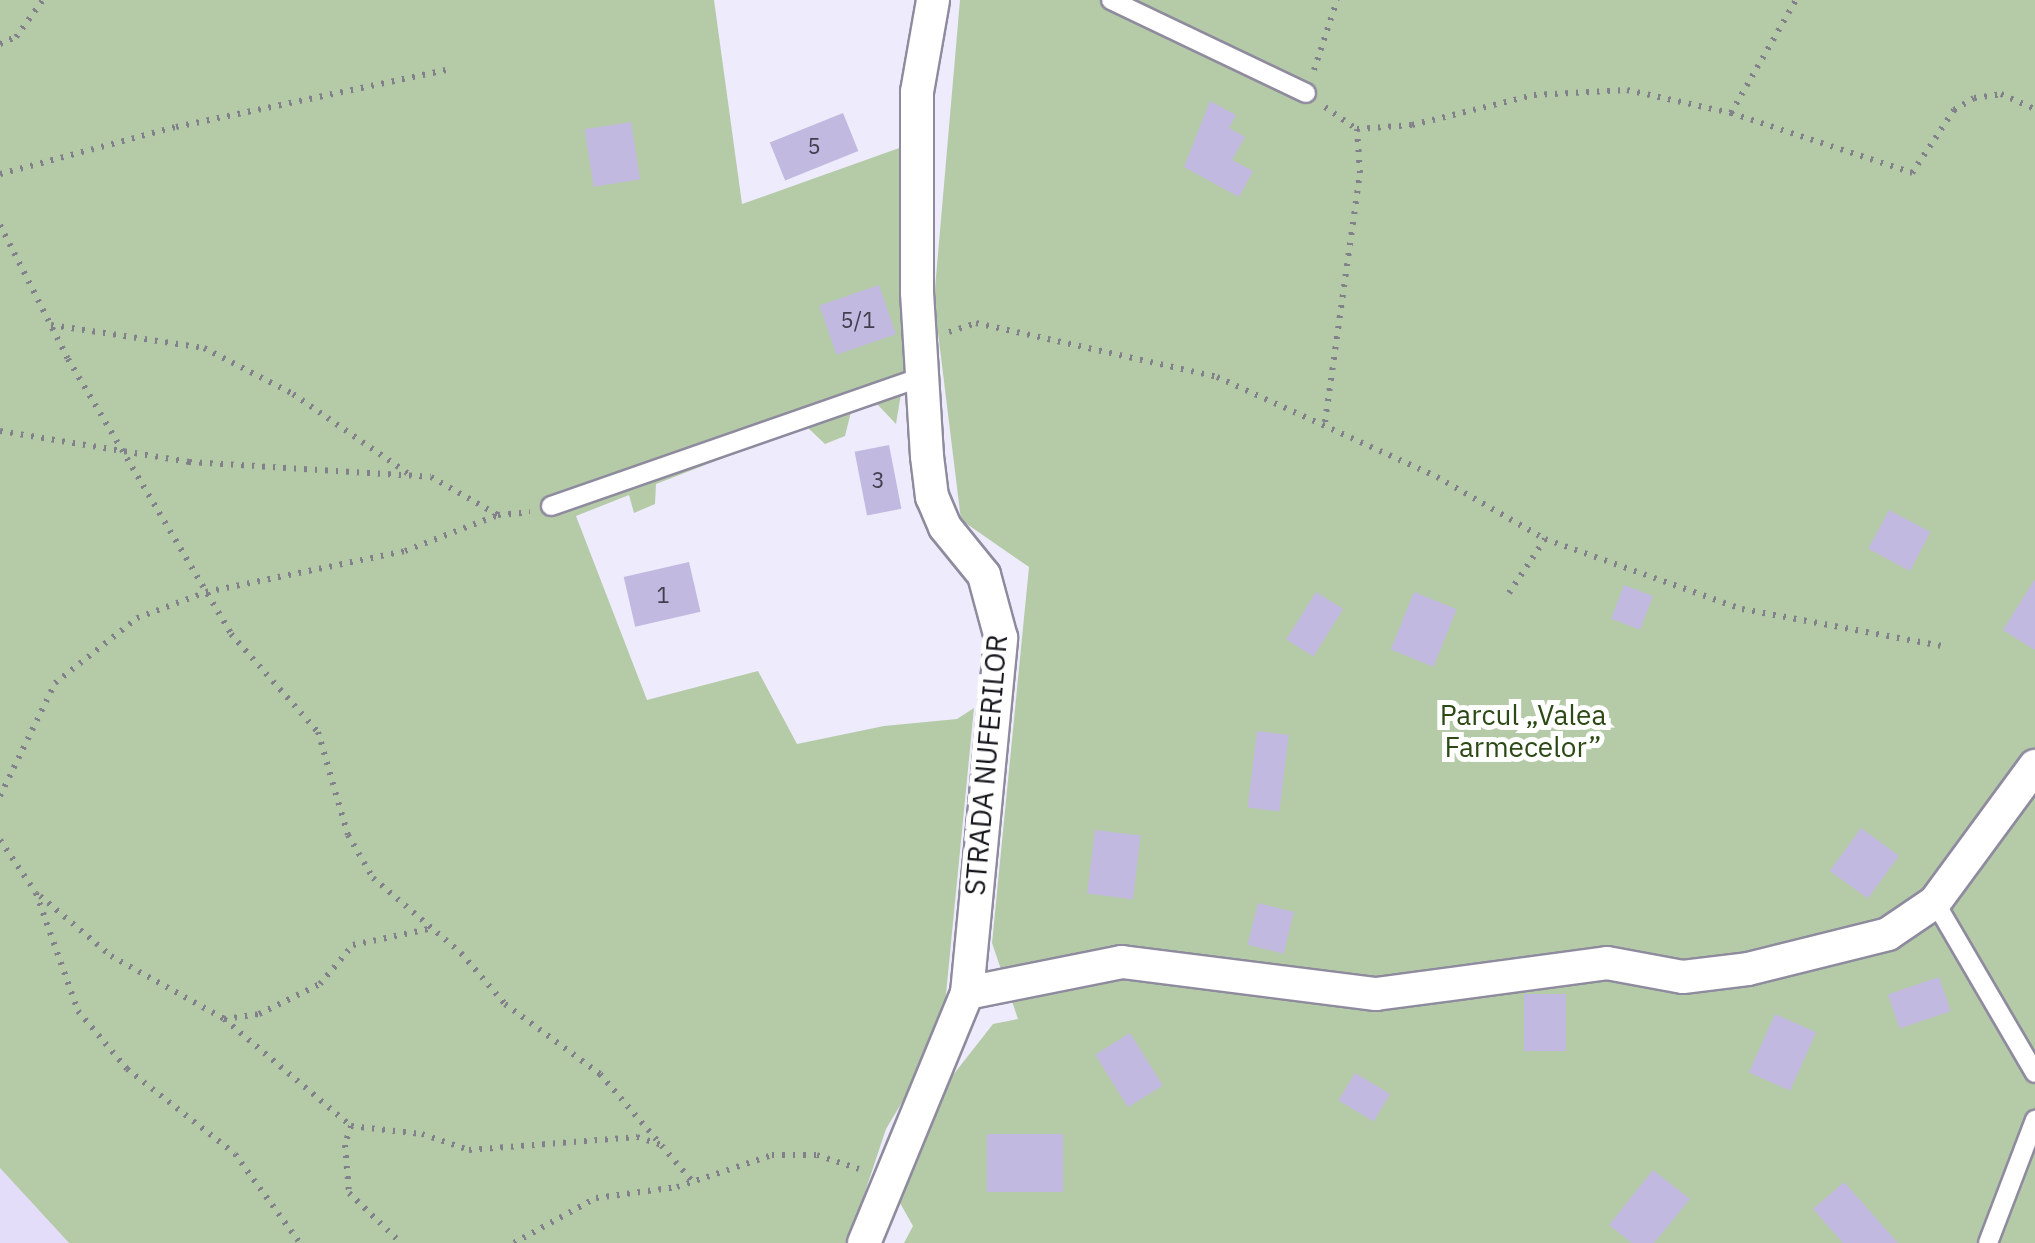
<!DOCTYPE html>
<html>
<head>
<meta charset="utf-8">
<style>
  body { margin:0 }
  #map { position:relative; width:2035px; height:1243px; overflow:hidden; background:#eeebfc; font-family:"IBM Plex Sans",sans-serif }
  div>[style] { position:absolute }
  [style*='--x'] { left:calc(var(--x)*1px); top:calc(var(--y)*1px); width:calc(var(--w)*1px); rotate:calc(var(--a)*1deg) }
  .built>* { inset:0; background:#e3ddf9 }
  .green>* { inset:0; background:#b5cba8 }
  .building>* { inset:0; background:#c1b9e0; transform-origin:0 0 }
  .path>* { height:6px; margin-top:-3px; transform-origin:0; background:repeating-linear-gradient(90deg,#82808b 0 2.5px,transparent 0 10.5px) }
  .roads { filter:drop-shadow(2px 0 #8f8b9e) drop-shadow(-2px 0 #8f8b9e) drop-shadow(0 2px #8f8b9e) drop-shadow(0 -2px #8f8b9e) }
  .service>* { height:18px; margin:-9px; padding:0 9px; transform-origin:9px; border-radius:9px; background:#fff }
  .minor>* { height:32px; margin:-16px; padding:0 16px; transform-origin:16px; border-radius:16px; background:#fff }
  span { translate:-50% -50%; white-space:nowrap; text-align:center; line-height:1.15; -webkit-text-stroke:10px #fff; paint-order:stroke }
  .number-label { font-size:22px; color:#413e4d }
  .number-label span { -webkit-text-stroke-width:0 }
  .park-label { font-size:28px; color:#2d4a16 }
  .street-label { font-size:28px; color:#16151c }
</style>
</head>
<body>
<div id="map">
  <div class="built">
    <i style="clip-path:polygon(0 1168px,69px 1243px,0 1243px)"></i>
  </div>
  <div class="green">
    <i style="clip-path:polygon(0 0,714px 0,742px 204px,902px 147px,907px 358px,896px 424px,878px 405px,852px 408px,845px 436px,825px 444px,806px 426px,656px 484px,655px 504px,634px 513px,629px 495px,576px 516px,647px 700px,758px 671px,797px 744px,884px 726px,957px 719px,974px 708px,942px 1035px,886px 1129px,848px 1243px,69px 1243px,0 1168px)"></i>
    <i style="clip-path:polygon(960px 0,2035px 0,2035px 1243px,904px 1243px,913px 1226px,900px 1203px,900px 1184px,935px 1098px,993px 1024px,1018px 1019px,992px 943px,1029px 567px,961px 520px,934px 300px)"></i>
  </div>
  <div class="building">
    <i style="clip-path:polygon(1210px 101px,1236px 115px,1229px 128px,1245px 137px,1232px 160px,1253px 171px,1239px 197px,1184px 167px)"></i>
    <i style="left:843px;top:113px;width:41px;height:79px;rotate:68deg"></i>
    <i style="left:631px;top:122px;width:58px;height:47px;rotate:81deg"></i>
    <i style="left:879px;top:285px;width:52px;height:63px;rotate:71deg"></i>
    <i style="left:889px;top:445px;width:65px;height:35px;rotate:79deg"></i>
    <i style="left:1889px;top:510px;width:47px;height:44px;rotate:28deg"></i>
    <i style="left:689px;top:562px;width:51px;height:67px;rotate:77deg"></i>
    <i style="clip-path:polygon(2035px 579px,2035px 650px,2003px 630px)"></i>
    <i style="left:1624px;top:585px;width:31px;height:36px;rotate:21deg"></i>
    <i style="left:1316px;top:592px;width:32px;height:56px;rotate:32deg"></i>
    <i style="left:1414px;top:592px;width:46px;height:62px;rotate:22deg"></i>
    <i style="left:1257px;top:731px;width:32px;height:77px;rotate:7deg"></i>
    <i style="left:1861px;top:828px;width:47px;height:53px;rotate:36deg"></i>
    <i style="left:1095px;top:830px;width:46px;height:64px;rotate:7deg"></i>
    <i style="left:1258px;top:903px;width:37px;height:43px;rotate:14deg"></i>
    <i style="left:1939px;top:977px;width:36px;height:54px;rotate:71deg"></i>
    <i style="left:1524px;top:994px;width:42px;height:57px"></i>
    <i style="left:1775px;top:1014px;width:45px;height:64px;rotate:24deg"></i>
    <i style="left:1130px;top:1033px;width:62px;height:41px;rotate:58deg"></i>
    <i style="left:1355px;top:1073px;width:41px;height:32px;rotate:31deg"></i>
    <i style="left:987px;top:1134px;width:76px;height:58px"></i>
    <i style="clip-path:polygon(1653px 1170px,1690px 1199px,1654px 1243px,1632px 1243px,1609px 1225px)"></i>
    <i style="clip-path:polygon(1844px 1182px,1898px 1243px,1843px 1243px,1813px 1209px)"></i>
  </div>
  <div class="path">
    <i style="--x:0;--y:44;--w:17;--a:-24"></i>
    <i style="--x:16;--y:37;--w:46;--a:-53.9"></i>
    <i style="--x:1314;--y:70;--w:74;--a:-71.8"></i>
    <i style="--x:1325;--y:107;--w:39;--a:35"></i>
    <i style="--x:1357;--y:129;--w:55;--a:-4.2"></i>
    <i style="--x:1412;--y:125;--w:126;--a:-13.8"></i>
    <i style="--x:1534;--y:95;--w:93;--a:-3.1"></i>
    <i style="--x:1627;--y:90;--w:107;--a:12.5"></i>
    <i style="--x:1731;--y:113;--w:130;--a:-60.1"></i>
    <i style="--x:1731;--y:113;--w:191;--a:18.3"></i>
    <i style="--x:1912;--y:173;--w:76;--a:-56.3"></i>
    <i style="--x:1954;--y:110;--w:23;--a:-31"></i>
    <i style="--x:1974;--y:98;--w:27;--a:-8"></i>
    <i style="--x:2001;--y:94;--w:37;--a:24"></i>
    <i style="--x:0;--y:174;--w:182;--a:-15"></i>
    <i style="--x:176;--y:127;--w:281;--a:-11.9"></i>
    <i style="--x:0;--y:225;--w:150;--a:63.1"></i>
    <i style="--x:68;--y:359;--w:320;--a:59.3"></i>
    <i style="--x:231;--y:634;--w:131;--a:48.4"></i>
    <i style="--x:318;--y:732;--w:107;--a:73.8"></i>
    <i style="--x:348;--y:835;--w:50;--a:59.8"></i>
    <i style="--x:373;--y:878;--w:116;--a:40.4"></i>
    <i style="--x:461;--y:953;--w:67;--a:49.2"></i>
    <i style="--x:505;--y:1004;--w:118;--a:36.4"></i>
    <i style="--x:600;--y:1074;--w:141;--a:49.3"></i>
    <i style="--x:51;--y:325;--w:155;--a:8.5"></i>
    <i style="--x:204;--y:348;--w:100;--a:27.3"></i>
    <i style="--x:293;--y:394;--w:142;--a:34.7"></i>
    <i style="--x:949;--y:332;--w:28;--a:-18"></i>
    <i style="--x:976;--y:323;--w:247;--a:12.6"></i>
    <i style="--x:1217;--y:377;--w:242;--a:24.4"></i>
    <i style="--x:1437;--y:477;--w:125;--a:29.9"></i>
    <i style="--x:1545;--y:539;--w:209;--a:19.6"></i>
    <i style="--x:1742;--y:609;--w:202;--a:10.5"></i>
    <i style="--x:1325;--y:422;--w:251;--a:-82"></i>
    <i style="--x:1360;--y:173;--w:44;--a:-93.9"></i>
    <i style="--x:0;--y:431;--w:192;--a:9.3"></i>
    <i style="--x:189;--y:462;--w:242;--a:3.5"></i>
    <i style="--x:431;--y:477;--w:77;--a:29.6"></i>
    <i style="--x:498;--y:515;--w:32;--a:-5"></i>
    <i style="--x:1509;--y:593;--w:65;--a:-56.3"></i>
    <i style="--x:0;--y:796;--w:126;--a:-64"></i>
    <i style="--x:55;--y:683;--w:105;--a:-38.4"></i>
    <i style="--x:137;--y:618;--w:74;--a:-20.6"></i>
    <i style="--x:206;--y:592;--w:203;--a:-11.6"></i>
    <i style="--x:405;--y:551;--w:100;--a:-21.2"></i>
    <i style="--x:0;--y:840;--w:64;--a:55.8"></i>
    <i style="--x:36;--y:893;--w:125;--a:70.4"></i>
    <i style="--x:78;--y:1011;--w:76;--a:49.8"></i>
    <i style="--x:127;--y:1069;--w:137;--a:38.2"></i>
    <i style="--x:235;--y:1154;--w:110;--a:53.9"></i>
    <i style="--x:40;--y:896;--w:93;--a:40.2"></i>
    <i style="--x:111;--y:956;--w:129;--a:29.1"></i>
    <i style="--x:224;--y:1019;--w:35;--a:-8"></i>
    <i style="--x:259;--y:1014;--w:68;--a:-26.2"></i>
    <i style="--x:320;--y:984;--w:51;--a:-49.8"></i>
    <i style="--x:353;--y:945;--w:77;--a:-12"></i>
    <i style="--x:224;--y:1019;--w:166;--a:40.1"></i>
    <i style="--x:351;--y:1126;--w:20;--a:108"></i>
    <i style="--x:345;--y:1145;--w:48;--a:85.2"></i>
    <i style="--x:349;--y:1193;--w:72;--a:43.9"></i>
    <i style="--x:351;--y:1126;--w:71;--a:6.4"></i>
    <i style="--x:422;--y:1134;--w:50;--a:18.8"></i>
    <i style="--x:469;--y:1150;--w:169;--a:-4.4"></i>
    <i style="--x:637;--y:1137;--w:29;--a:18"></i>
    <i style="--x:514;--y:1243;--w:94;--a:-28.8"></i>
    <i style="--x:596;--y:1198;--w:82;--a:-7.7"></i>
    <i style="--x:677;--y:1187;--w:100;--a:-18.6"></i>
    <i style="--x:772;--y:1155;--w:45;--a:0"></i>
    <i style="--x:817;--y:1155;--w:44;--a:18.4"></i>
  </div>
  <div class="roads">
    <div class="service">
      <i style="--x:1111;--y:0;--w:216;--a:25.5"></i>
      <i style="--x:551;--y:506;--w:395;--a:-19.2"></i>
      <i style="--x:1935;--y:902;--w:198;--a:59.7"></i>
      <i style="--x:1988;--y:1243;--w:132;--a:-69.1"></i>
    </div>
    <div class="minor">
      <i style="--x:967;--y:993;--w:158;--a:-11.3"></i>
      <i style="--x:1122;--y:962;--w:256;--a:7.2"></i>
      <i style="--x:1376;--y:994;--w:233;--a:-7.6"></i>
      <i style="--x:1607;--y:963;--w:77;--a:10.4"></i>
      <i style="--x:1683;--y:977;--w:65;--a:-7"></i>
      <i style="--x:1748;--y:969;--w:144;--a:-14"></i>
      <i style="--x:1888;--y:934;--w:57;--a:-34.2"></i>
      <i style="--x:1935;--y:902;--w:169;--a:-53.7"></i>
      <i style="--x:864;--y:1243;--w:270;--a:-67.6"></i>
      <i style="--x:967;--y:993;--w:357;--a:-84.5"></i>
      <i style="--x:1001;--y:638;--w:65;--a:-105.1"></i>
      <i style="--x:984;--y:575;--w:62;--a:-129.1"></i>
      <i style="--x:945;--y:527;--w:33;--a:-113"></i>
      <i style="--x:932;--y:497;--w:41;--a:-97"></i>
      <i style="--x:927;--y:456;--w:164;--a:-93.5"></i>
      <i style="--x:917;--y:292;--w:200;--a:-90"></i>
      <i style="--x:917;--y:92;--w:93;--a:-80.1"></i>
    </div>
  </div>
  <div class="number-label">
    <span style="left:814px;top:146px">5</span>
    <span style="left:858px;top:320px">5/1</span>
    <span style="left:878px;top:480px">3</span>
    <span style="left:663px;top:595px">1</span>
  </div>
  <div class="park-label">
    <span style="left:1523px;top:731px">Parcul „Valea<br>Farmecelor”</span>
  </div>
  <div class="street-label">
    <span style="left:986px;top:765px;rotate:-85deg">STRADA NUFERILOR</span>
  </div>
</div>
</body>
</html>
